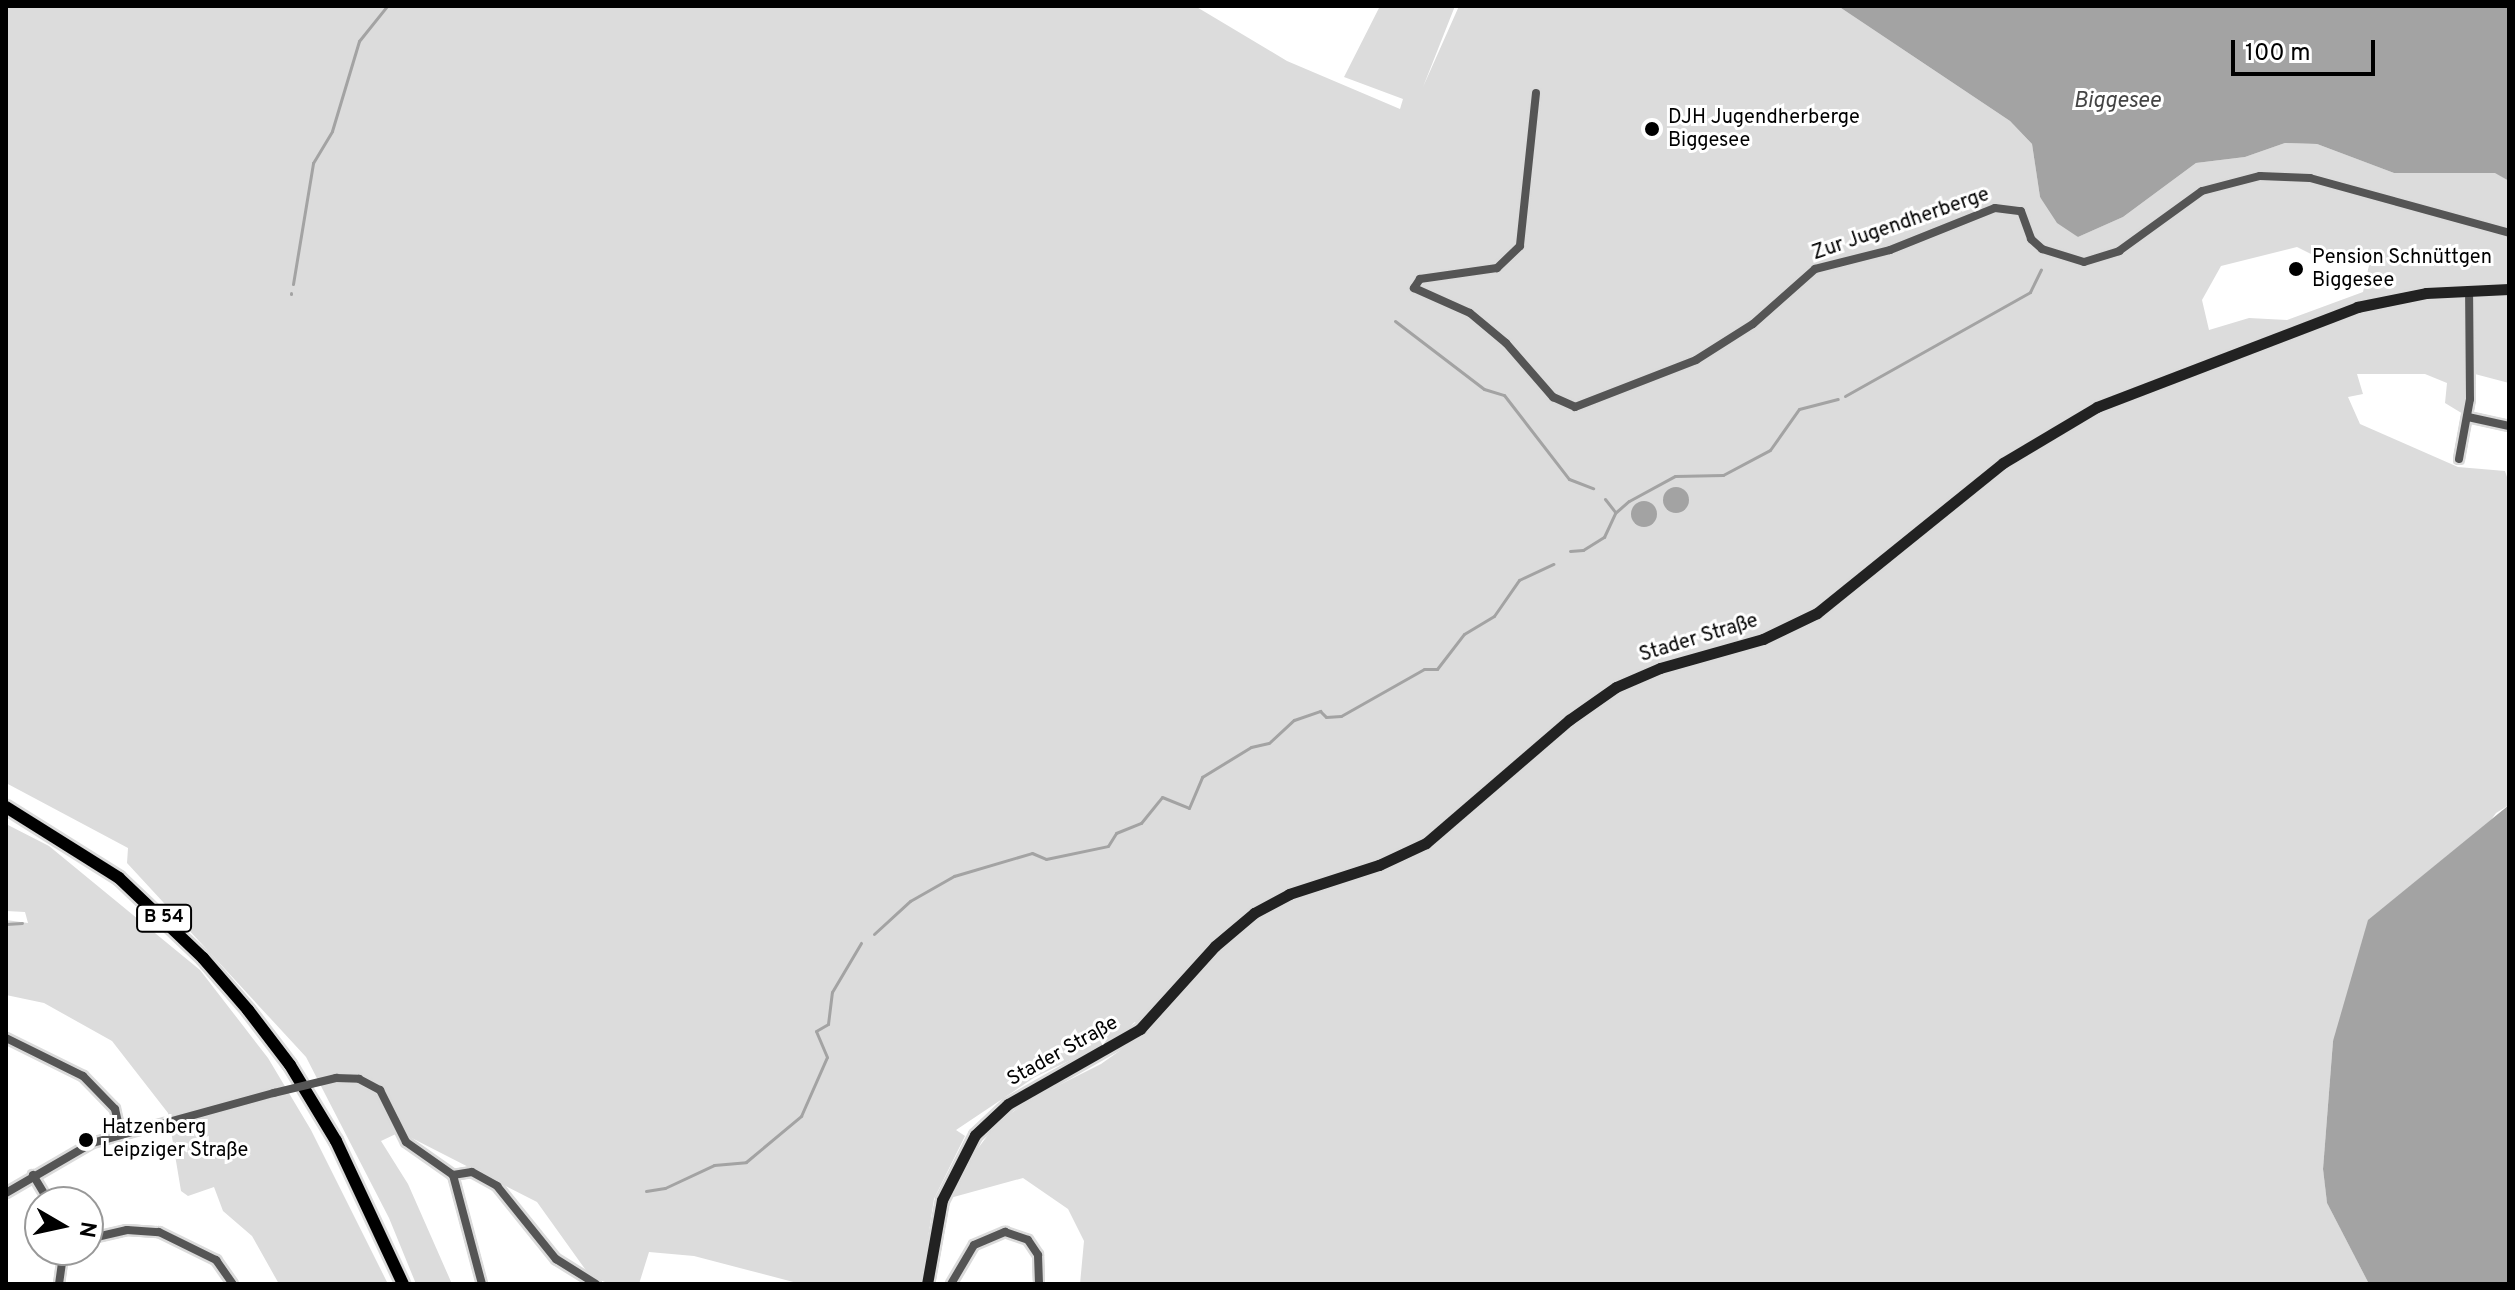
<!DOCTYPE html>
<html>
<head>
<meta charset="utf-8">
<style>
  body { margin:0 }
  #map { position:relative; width:2515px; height:1290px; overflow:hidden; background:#fff; font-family:Overpass,sans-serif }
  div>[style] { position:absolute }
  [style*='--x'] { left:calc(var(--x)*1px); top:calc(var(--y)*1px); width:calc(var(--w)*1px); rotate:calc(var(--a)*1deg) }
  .green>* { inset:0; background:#dcdcdc }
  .water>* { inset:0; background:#a3a3a3 }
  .round { border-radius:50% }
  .stream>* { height:3px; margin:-1.5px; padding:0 1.5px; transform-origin:1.5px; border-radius:1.5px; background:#a3a3a3 }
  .ferry>* { height:2px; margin-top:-1px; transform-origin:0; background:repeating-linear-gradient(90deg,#444 0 10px,transparent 0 18px) }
  .roads { filter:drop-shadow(2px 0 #dbdbdb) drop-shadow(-2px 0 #dbdbdb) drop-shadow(0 2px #dbdbdb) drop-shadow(0 -2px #dbdbdb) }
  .street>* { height:8px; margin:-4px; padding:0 4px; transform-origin:4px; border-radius:4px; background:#555 }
  .secondary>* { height:11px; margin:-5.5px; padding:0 5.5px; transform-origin:5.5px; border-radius:5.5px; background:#222 }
  .primary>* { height:12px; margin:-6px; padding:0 6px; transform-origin:6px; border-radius:6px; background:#000 }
  .street-bridge>* { height:8px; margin:-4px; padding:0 4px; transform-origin:4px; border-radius:4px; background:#555 }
  .dots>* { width:22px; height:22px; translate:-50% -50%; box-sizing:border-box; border:4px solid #fff; border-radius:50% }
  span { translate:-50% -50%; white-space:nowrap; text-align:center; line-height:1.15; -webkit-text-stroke:6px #fff; paint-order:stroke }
  .shield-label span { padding:2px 6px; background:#fff; border:2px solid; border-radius:6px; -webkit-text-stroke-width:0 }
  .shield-label { font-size:18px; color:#000; font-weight:700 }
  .poi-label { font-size:20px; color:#000 }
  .left { translate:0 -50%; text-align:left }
  .street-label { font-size:20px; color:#000 }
  .water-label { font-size:22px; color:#444; font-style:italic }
  .frame { position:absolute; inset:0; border:8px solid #000; pointer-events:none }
  .north { position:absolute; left:24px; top:1186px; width:80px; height:80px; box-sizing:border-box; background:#fff; border:2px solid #999; border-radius:50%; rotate:99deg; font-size:22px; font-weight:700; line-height:32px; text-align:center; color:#000 }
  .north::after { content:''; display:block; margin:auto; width:28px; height:36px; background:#000; clip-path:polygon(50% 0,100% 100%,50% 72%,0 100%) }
  .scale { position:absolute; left:2231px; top:40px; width:144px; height:36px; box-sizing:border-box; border:4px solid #000; border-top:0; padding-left:10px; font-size:24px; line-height:28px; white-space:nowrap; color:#000; -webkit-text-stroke:6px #fff; paint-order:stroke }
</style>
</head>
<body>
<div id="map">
  <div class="green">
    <i style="clip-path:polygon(evenodd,6px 6px,1195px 6px,1287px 61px,1400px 109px,1403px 99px,1344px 77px,1380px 6px,1455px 6px,1423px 87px,1459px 6px,1838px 6px,2010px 121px,2032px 144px,2040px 197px,2078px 237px,2123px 217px,2196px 163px,2245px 157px,2285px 143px,2317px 144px,2394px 173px,2496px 173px,2509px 181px,2509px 383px,2471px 373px,2468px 417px,2445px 403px,2447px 383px,2425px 374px,2357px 374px,2363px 394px,2348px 397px,2360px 424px,2458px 467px,2505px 471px,2509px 483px,2509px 805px,2496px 813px,2333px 1041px,2323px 1169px,2327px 1203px,2369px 1284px,1080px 1284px,1084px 1241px,1068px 1209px,1023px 1178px,950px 1198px,959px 1174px,996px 1124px,1031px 1099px,1101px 1064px,1143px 1034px,1135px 1022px,1119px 1037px,1035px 1077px,956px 1130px,965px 1136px,934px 1199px,921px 1284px,801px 1284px,694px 1256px,649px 1252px,639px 1284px,610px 1284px,590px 1276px,537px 1202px,400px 1132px,381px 1141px,408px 1184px,452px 1284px,416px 1284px,389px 1218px,306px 1057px,127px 863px,128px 848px,6px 783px,6px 6px,2297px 247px,2313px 255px,2370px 261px,2363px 292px,2287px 320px,2249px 318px,2209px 330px,2202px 300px,2221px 266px,2297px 247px)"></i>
    <i style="clip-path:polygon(6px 824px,49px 846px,200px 970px,268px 1058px,311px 1130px,388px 1284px,279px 1284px,252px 1236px,223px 1211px,214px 1187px,188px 1196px,181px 1191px,168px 1113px,112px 1041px,44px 1003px,6px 995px,6px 920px,28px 923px,25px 912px,6px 911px)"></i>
  </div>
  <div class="water">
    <i style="clip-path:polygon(1838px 6px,2509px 6px,2509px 181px,2495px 173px,2394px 173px,2317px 144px,2285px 143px,2245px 157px,2196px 163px,2123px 217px,2078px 237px,2057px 223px,2040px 197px,2032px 144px,2010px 121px)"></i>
    <i class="round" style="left:1663px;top:487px;width:26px;height:26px"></i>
    <i class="round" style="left:1631px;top:501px;width:26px;height:26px"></i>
    <i style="clip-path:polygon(2509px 805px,2509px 1284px,2369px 1284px,2327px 1203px,2323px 1169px,2333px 1041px,2368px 920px)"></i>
  </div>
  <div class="stream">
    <i style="--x:293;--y:284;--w:123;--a:-80.6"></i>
    <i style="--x:313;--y:163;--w:37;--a:-59"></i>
    <i style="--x:332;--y:131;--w:94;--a:-73.3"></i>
    <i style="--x:359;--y:41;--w:45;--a:-51.3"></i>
    <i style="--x:291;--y:294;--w:1;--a:-90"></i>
    <i style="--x:1395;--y:321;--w:112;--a:37.4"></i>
    <i style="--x:1484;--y:389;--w:21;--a:17"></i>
    <i style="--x:1504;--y:395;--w:106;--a:52.3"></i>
    <i style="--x:1569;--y:479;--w:26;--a:21"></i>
    <i style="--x:1845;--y:396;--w:212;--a:-29.3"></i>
    <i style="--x:2030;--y:292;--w:25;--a:-64"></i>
    <i style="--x:1605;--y:499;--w:16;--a:52"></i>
    <i style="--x:1570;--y:551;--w:13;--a:-4"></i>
    <i style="--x:1583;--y:550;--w:25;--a:-32"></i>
    <i style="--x:1604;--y:537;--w:26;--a:-65"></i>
    <i style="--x:1615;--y:513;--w:18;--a:-41"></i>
    <i style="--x:1629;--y:501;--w:52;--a:-28.5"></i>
    <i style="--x:1675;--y:476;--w:48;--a:-1.2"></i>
    <i style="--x:1723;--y:475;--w:53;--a:-28"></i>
    <i style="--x:1770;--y:450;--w:50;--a:-54.7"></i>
    <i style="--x:1799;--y:409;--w:40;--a:-14.4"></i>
    <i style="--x:6;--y:924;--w:16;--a:-4"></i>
    <i style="--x:874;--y:934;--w:49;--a:-42.5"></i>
    <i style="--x:910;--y:901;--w:51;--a:-29.6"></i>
    <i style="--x:954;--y:876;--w:81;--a:-16.4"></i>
    <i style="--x:1032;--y:853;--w:15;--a:23"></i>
    <i style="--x:1046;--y:859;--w:63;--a:-11.8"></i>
    <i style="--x:1108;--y:846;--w:15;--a:-58"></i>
    <i style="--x:1116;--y:833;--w:27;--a:-22"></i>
    <i style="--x:1141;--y:823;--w:33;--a:-51"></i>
    <i style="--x:1162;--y:797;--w:29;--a:22"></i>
    <i style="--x:1189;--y:808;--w:34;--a:-67"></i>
    <i style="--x:1202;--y:777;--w:57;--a:-31.5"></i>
    <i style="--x:1251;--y:747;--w:18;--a:-13"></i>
    <i style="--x:1269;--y:743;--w:34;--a:-43"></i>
    <i style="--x:1294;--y:720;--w:28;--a:-19"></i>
    <i style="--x:1320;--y:711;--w:8;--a:45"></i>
    <i style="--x:1326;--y:717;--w:15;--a:-4"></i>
    <i style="--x:1341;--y:716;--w:95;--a:-29.5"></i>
    <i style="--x:1424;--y:669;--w:13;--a:0"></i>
    <i style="--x:1437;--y:669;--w:44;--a:-52.4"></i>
    <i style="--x:1464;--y:634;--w:35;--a:-31"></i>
    <i style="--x:1494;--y:616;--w:44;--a:-55.2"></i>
    <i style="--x:1519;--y:580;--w:38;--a:-25"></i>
    <i style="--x:646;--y:1191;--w:19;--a:-9"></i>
    <i style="--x:665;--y:1188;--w:54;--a:-25.1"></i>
    <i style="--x:714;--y:1165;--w:32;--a:-5"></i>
    <i style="--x:746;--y:1162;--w:72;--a:-39.9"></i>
    <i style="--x:801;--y:1116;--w:64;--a:-66.2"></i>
    <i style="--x:827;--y:1057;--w:28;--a:-113"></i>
    <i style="--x:816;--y:1031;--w:14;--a:-30"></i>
    <i style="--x:828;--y:1024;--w:32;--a:-83"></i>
    <i style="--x:832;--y:992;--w:57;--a:-59.4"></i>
  </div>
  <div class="ferry">
    <i style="--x:2509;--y:1208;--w:14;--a:90"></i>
  </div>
  <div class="roads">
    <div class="street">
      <i style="--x:1536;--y:93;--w:154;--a:96"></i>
      <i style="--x:1520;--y:246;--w:32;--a:136"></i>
      <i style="--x:1497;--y:268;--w:78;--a:171.9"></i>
      <i style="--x:1420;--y:279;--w:11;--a:124"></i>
      <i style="--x:1414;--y:288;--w:61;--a:24.1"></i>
      <i style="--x:1470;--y:313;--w:47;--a:39.8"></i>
      <i style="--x:1506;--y:343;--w:72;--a:49"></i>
      <i style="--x:1553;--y:397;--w:24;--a:24"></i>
      <i style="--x:1575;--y:407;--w:130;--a:-21.2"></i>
      <i style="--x:1696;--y:360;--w:67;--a:-32.3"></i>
      <i style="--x:1753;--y:324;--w:83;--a:-41.6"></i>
      <i style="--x:1815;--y:269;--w:77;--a:-14.2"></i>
      <i style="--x:1890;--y:250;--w:113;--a:-21.8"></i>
      <i style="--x:1995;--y:208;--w:26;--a:7"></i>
      <i style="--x:2021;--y:211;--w:30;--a:70"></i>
      <i style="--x:2031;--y:239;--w:15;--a:42"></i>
      <i style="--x:2042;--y:249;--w:44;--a:17.2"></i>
      <i style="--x:2084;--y:262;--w:37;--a:-17"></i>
      <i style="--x:2119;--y:251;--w:102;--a:-35.9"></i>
      <i style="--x:2202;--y:191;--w:60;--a:-14.5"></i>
      <i style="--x:2260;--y:176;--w:50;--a:2.3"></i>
      <i style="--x:2310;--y:178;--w:206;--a:15.4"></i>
      <i style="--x:2468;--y:417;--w:42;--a:12.4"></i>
      <i style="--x:2459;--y:459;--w:61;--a:-79.6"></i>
      <i style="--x:2470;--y:399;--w:109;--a:-90.5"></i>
      <i style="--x:6;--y:1038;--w:86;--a:26.3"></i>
      <i style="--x:83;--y:1076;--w:46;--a:45.9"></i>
      <i style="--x:115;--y:1109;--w:26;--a:77"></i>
      <i style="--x:336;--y:1078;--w:23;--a:2"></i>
      <i style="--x:359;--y:1079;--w:24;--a:28"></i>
      <i style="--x:380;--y:1090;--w:58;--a:63.4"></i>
      <i style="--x:406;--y:1142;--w:57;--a:35.1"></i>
      <i style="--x:33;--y:1175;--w:31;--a:59"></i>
      <i style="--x:453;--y:1175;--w:19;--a:-9"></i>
      <i style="--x:472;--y:1172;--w:29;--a:29"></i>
      <i style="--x:497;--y:1186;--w:94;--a:51.1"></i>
      <i style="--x:556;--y:1259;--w:47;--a:32"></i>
      <i style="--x:453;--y:1175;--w:113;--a:75.1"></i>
      <i style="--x:6;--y:1193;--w:99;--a:-30.2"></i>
      <i style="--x:92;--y:1143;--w:189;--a:-15.4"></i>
      <i style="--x:88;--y:1239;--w:40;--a:-13"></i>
      <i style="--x:127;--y:1230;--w:32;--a:4"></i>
      <i style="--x:159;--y:1232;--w:64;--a:26.2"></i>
      <i style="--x:216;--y:1260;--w:29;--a:55"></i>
      <i style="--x:59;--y:1284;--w:34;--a:-82"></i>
      <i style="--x:951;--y:1284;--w:45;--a:-59.5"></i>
      <i style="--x:974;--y:1245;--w:34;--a:-23"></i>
      <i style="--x:1005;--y:1232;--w:24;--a:19"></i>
      <i style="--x:1028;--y:1240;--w:18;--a:56"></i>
      <i style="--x:1038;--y:1255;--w:29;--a:88"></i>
    </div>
    <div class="secondary">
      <i style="--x:927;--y:1284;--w:85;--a:-79.9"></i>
      <i style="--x:942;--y:1200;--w:73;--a:-63.1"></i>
      <i style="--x:975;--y:1135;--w:45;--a:-43.2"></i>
      <i style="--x:1008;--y:1104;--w:152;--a:-29.6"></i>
      <i style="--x:1140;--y:1029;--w:112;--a:-47.9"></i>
      <i style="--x:1215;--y:946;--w:51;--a:-40.2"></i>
      <i style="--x:1254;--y:913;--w:40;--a:-28"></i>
      <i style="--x:1289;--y:894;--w:95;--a:-17.9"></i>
      <i style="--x:1379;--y:865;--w:52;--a:-25.1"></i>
      <i style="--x:1426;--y:843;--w:189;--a:-40.7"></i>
      <i style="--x:1569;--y:720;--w:57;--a:-35.1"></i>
      <i style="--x:1616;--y:687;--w:48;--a:-23.4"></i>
      <i style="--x:1660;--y:668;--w:107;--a:-15.7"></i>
      <i style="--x:1763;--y:639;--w:60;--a:-25.7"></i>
      <i style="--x:1817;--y:613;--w:239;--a:-38.9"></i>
      <i style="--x:2003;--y:463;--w:109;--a:-30.8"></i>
      <i style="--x:2097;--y:407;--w:279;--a:-21"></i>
      <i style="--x:2357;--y:307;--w:70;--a:-11.5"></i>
      <i style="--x:2426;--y:293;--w:83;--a:-2.8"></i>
    </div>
    <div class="primary">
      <i style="--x:6;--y:807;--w:133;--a:32.1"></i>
      <i style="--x:119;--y:878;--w:116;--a:43.6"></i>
      <i style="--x:203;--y:958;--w:69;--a:49.1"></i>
      <i style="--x:248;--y:1010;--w:69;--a:52.6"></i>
      <i style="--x:290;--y:1065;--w:89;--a:58.8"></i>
      <i style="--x:336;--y:1141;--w:158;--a:64.9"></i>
    </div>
  </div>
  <div class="street-bridge">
    <i style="--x:274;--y:1093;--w:64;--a:-13.6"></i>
  </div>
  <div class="dots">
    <i style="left:1652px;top:129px;background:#000"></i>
    <i style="left:2296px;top:269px;background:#000"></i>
    <i style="left:86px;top:1140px;background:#000"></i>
  </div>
  <div class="shield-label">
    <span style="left:164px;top:918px">B 54</span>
  </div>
  <div class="poi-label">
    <span class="left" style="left:1668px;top:130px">DJH Jugendherberge<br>Biggesee</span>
    <span class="left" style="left:2312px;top:270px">Pension Schnüttgen<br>Biggesee</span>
    <span class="left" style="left:102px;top:1140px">Hatzenberg<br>Leipziger Straße</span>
  </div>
  <div class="street-label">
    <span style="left:1901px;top:225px;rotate:-19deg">Zur Jugendherberge</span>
    <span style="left:1699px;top:639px;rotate:-17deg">Stader Straße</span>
    <span style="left:1063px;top:1052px;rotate:-29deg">Stader Straße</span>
  </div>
  <div class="water-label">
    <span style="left:2117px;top:102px">Biggesee</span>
  </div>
  <div class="frame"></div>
  <div class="north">N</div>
  <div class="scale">100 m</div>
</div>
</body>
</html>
